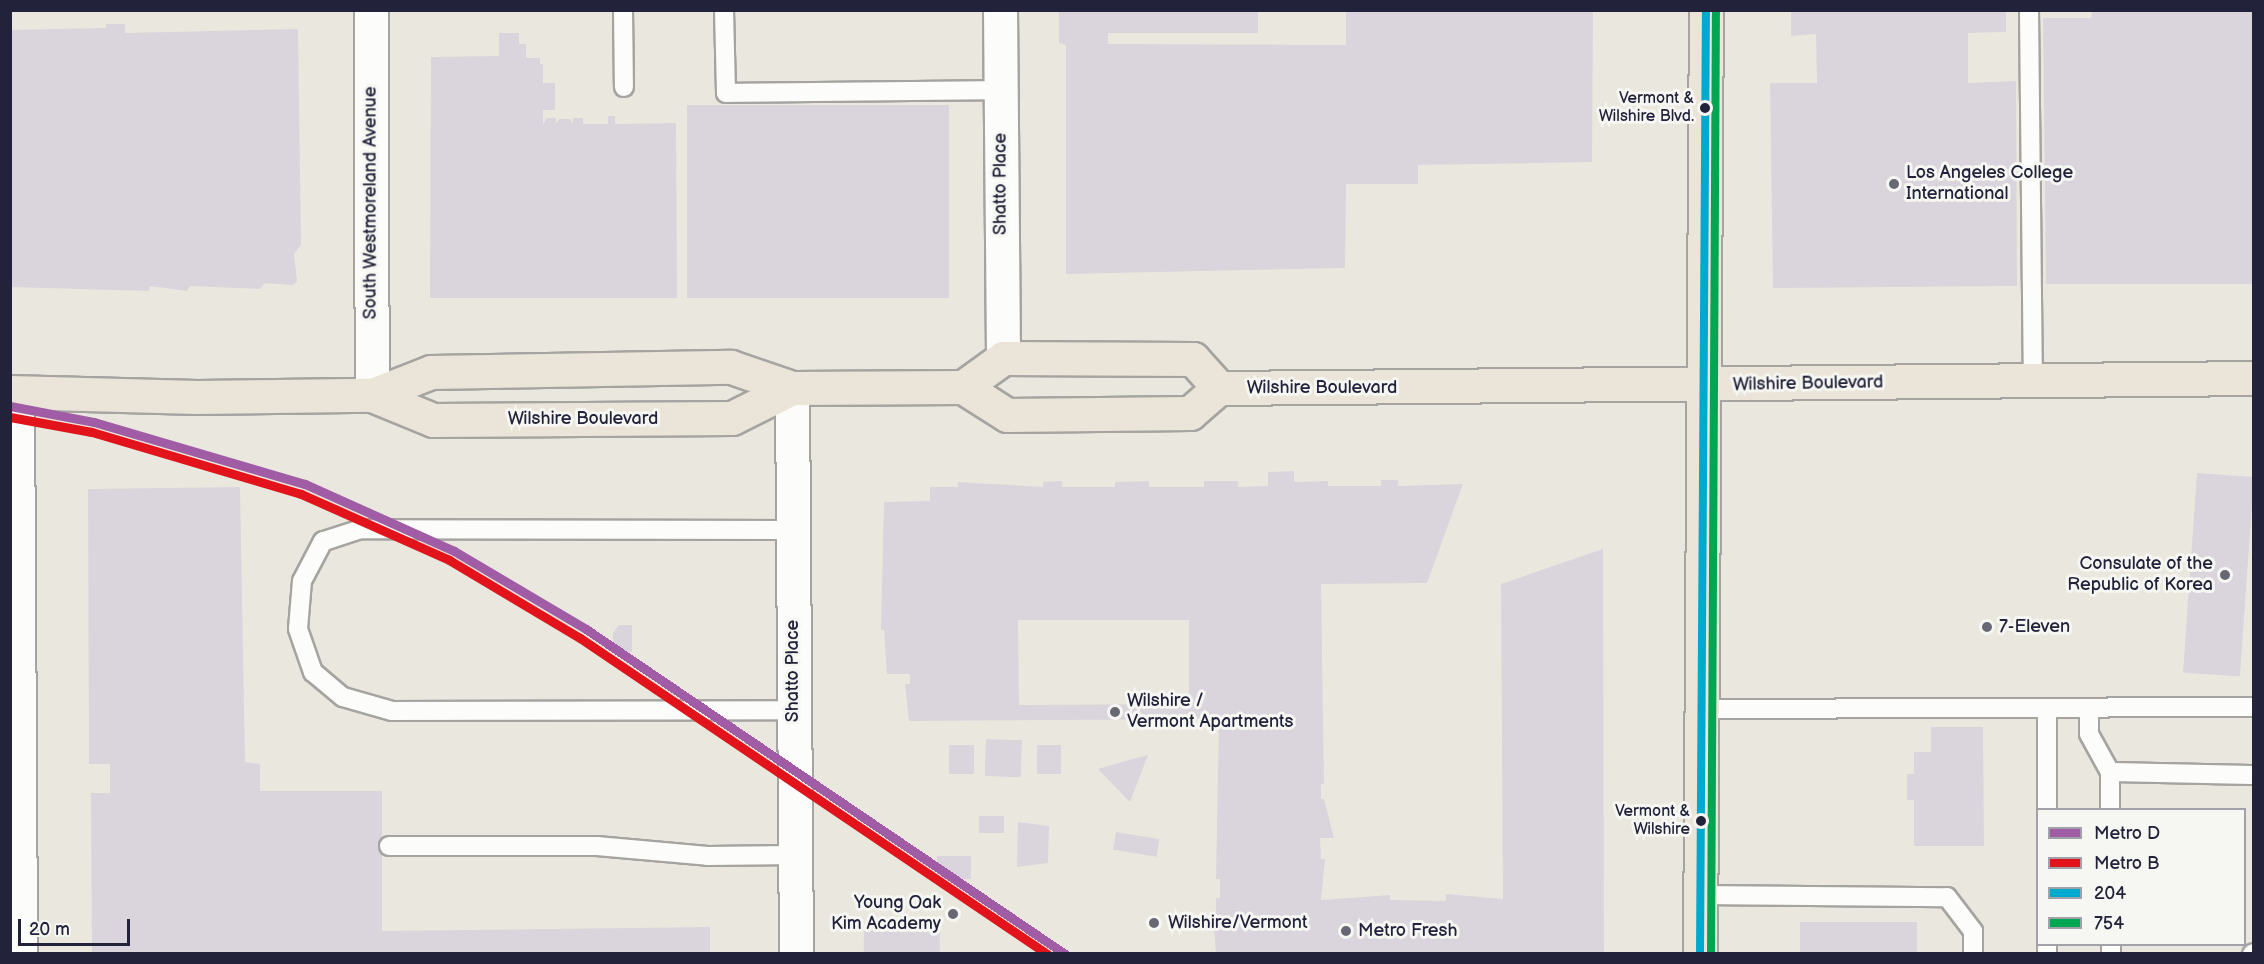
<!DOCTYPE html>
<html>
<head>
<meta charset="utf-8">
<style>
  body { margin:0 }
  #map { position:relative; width:2264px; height:964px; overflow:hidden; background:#eae8de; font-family:"Balsamiq Sans",sans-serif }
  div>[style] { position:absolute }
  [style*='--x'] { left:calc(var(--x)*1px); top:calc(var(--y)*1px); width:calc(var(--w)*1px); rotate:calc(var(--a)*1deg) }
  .building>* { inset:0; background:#dad5dc; transform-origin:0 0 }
  .roads { filter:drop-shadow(2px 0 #a5a4a1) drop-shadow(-2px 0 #a5a4a1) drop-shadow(0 2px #a5a4a1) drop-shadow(0 -2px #a5a4a1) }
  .service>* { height:18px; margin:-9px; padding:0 9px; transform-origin:9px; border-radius:9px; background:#fcfcfa }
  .minor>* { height:33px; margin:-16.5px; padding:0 16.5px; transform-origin:16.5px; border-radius:16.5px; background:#fcfcfa }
  .primary>* { height:33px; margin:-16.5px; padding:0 16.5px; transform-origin:16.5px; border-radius:16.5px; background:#ebe4d9 }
  .bus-1>* { height:8px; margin:-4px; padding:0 4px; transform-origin:4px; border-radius:4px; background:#00a9ce }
  .bus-2>* { height:8px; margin:-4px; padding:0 4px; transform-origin:4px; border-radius:4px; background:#00a651 }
  .metro-1>* { height:9px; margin:-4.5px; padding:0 4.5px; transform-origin:4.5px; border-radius:4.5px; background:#a05da5 }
  .metro-2>* { height:9px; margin:-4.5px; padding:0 4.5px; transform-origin:4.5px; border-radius:4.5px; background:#e3131b }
  .dots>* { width:16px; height:16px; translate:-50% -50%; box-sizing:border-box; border:3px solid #f6f6f2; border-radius:50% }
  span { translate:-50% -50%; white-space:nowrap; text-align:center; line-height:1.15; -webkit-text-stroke:6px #f6f6f2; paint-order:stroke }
  .bus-label { font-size:16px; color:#22223b }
  .right { translate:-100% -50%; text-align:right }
  .poi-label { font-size:18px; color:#22223b }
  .left { translate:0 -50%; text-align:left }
  .street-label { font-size:18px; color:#22223b }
  .frame { position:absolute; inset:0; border:12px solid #22223b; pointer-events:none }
  .legend { position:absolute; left:2036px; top:808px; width:210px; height:138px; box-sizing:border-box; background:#f6f6f2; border:2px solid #a1a1a9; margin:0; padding:8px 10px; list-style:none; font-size:18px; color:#22223b }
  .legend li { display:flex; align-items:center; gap:12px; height:30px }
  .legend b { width:30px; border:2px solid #a1a1a9 }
  .scale { position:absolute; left:18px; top:919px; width:112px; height:27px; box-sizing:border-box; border:3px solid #22223b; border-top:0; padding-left:8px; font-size:18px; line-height:21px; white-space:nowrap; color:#22223b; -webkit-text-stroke:4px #f6f6f2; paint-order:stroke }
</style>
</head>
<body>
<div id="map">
  <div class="building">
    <i style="clip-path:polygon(1059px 10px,1258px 10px,1258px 33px,1108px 33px,1108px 44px,1346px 45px,1346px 10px,1593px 10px,1592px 162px,1418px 165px,1418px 184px,1346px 184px,1345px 268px,1066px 274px,1066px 45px,1059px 43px)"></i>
    <i style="clip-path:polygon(1791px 10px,2006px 10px,2006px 32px,1968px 33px,1968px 83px,2016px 81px,2017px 286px,1773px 288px,1770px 83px,1817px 83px,1816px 34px,1791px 36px)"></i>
    <i style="clip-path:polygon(2092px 10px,2253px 10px,2254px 284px,2046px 284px,2043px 18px,2091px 18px)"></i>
    <i style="clip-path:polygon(106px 24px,125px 24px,125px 33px,298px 29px,301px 245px,294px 254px,297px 281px,293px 285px,265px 283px,260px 289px,190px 286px,187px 291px,150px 286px,149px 291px,10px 287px,10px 30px,106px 28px)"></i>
    <i style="clip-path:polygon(499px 33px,519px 33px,519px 44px,526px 44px,526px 58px,540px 58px,540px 64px,543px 64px,543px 83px,555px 83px,555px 110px,543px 110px,543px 124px,547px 118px,556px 118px,556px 124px,559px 119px,570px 119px,573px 124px,573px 118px,583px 118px,583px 124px,608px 124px,608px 116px,615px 116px,615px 124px,676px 123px,677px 298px,430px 298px,431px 57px,499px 56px)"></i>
    <i style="left:949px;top:105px;width:193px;height:262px;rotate:90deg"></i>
    <i style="clip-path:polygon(evenodd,1294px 471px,1294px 482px,1328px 481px,1328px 486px,1381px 486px,1381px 480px,1398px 480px,1398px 486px,1463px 484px,1427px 583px,1321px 584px,1324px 784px,1321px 784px,1321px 799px,1324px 799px,1334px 838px,1320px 838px,1321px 859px,1325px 859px,1321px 900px,1390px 895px,1390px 900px,1446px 901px,1446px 894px,1503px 899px,1501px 584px,1603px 549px,1604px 954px,1216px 954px,1213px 912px,1216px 912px,1216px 898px,1220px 898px,1220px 879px,1216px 879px,1219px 719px,909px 721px,905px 684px,910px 684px,910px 674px,887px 674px,884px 630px,881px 630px,884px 502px,930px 501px,930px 487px,958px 487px,958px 482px,1043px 487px,1043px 482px,1062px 481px,1062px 487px,1115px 487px,1115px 482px,1149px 481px,1149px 487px,1204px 487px,1204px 481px,1238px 481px,1238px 487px,1268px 486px,1268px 472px,1294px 471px,1018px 620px,1189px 620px,1189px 704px,1019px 705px,1018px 620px)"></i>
    <i style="left:2197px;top:473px;width:57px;height:200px;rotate:4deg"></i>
    <i style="clip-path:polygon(240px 487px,245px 762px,260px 764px,260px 791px,382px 791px,382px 931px,710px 927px,710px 954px,92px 954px,91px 793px,110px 793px,110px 764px,89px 764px,88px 489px)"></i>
    <i style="clip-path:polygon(619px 625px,632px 625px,632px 652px,613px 652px,613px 633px)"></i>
    <i style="clip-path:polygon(1931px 727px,1983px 727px,1984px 846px,1914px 846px,1914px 800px,1907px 800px,1907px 774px,1914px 774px,1914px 752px,1931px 752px)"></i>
    <i style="left:986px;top:739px;width:36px;height:37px;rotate:2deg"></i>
    <i style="left:974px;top:745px;width:29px;height:25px;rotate:90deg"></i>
    <i style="left:1037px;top:745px;width:24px;height:29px"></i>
    <i style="clip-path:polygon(1148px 755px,1130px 802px,1098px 769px,1129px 760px)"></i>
    <i style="left:979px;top:816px;width:25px;height:17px"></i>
    <i style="clip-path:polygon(1018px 822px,1049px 826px,1048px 863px,1017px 867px)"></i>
    <i style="left:1116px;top:832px;width:44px;height:18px;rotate:9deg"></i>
    <i style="left:937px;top:856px;width:34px;height:23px"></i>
    <i style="left:1800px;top:922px;width:117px;height:32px"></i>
    <i style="left:864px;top:931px;width:76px;height:23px;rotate:1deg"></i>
  </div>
  <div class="roads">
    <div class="service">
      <i style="--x:623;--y:10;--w:77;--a:89.3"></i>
      <i style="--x:724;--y:10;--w:83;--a:88.6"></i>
      <i style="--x:726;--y:93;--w:275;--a:-0.6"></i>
      <i style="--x:2029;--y:10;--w:370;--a:89.4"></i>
      <i style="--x:792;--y:530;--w:431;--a:-179.9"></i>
      <i style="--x:361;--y:529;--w:40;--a:162"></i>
      <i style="--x:323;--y:541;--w:45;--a:117.7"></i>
      <i style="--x:302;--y:581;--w:48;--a:94.8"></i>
      <i style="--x:298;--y:629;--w:46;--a:70.8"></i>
      <i style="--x:313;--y:672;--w:39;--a:40"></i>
      <i style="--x:343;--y:697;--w:51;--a:15.9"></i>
      <i style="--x:392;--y:711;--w:401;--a:-0.1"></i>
      <i style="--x:1700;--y:709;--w:554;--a:-0.21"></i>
      <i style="--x:2047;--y:709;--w:101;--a:90"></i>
      <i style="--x:2089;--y:709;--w:25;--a:90"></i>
      <i style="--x:2089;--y:734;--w:43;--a:61.1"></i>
      <i style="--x:2110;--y:810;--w:38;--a:-90"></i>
      <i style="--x:2110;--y:772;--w:144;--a:1.2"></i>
      <i style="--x:389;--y:846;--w:208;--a:0"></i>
      <i style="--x:597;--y:846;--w:111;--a:5.1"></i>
      <i style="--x:708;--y:856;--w:87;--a:-0.7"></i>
      <i style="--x:1699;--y:895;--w:248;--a:0.5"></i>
      <i style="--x:1947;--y:897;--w:43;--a:52.6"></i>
      <i style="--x:1973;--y:931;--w:23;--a:90"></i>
      <i style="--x:2047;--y:944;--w:10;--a:90"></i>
      <i style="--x:2111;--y:944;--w:10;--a:90"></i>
      <i style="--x:2252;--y:954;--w:2;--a:-27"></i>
    </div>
    <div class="minor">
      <i style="--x:371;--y:10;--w:385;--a:89.9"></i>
      <i style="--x:1000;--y:10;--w:348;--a:89.5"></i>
      <i style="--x:792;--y:388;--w:566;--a:89.6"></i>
      <i style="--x:17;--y:393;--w:561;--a:89.69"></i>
    </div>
    <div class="primary">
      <i style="--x:963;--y:387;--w:49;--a:-35.9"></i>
      <i style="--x:1003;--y:358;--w:190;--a:0.3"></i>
      <i style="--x:1193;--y:359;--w:39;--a:48"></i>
      <i style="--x:10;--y:392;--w:187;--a:1.5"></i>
      <i style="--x:197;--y:397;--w:175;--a:-0.7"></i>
      <i style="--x:372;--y:395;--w:63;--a:-21.3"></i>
      <i style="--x:431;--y:372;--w:300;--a:-1"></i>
      <i style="--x:731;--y:367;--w:65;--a:19"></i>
      <i style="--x:792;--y:388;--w:171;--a:-0.3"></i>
      <i style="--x:963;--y:387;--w:52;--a:32.5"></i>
      <i style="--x:1007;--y:415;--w:183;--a:-0.6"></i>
      <i style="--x:1190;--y:413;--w:38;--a:-41"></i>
      <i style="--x:1219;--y:388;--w:1035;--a:-0.55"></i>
      <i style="--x:372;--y:395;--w:66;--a:22.3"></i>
      <i style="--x:433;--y:420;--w:299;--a:-0.4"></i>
      <i style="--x:732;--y:418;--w:67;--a:-26.6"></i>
      <i style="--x:1700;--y:954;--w:944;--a:-89.64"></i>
    </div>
  </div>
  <div class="bus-1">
    <i style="--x:1700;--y:954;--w:944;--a:-89.64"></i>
  </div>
  <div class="bus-2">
    <i style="--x:1711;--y:954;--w:944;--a:-89.7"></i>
  </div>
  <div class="metro-1">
    <i style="--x:10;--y:406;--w:86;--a:10.8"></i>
    <i style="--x:94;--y:422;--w:220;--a:16.4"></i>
    <i style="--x:305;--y:484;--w:163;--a:24.2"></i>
    <i style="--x:454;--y:551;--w:153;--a:30.6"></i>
    <i style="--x:586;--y:629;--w:579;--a:34.16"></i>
  </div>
  <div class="metro-2">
    <i style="--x:10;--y:417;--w:83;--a:10.4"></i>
    <i style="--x:92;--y:432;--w:218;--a:16.5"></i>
    <i style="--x:301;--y:494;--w:162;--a:24"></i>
    <i style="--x:449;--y:560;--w:152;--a:30.8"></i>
    <i style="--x:580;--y:638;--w:564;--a:34.08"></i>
  </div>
  <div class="dots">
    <i style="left:1705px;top:108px;background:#22223b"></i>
    <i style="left:1894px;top:184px;background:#686774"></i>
    <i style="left:2225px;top:575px;background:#686774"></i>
    <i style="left:1987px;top:627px;background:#686774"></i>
    <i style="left:1115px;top:712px;background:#686774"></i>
    <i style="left:1701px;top:821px;background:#22223b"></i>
    <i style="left:953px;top:914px;background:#686774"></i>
    <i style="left:1154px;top:923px;background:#686774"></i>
    <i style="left:1346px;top:931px;background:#686774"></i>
  </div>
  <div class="bus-label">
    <span class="right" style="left:1694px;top:108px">Vermont &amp;<br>Wilshire Blvd.</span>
    <span class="right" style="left:1690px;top:821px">Vermont &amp;<br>Wilshire</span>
  </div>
  <div class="poi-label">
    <span class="left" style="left:1906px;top:184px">Los Angeles College<br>International</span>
    <span class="right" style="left:2213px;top:575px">Consulate of the<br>Republic of Korea</span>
    <span class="left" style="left:1999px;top:627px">7-Eleven</span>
    <span class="left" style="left:1127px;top:712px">Wilshire /<br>Vermont Apartments</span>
    <span class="right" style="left:941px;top:914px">Young Oak<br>Kim Academy</span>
    <span class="left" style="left:1168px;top:923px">Wilshire/Vermont</span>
    <span class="left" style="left:1358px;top:931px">Metro Fresh</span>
  </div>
  <div class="street-label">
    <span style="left:1001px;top:184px;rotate:-90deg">Shatto Place</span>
    <span style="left:371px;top:203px;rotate:-90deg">South Westmoreland Avenue</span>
    <span style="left:1808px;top:384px;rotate:-1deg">Wilshire Boulevard</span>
    <span style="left:1322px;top:388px">Wilshire Boulevard</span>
    <span style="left:583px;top:419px">Wilshire Boulevard</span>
    <span style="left:793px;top:671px;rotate:-90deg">Shatto Place</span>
  </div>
  <div class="frame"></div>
  <ul class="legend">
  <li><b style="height:8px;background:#a05da5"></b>Metro D</li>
  <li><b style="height:8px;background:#e3131b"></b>Metro B</li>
  <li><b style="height:8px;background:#00a9ce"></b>204</li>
  <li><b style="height:8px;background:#00a651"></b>754</li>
  </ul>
  <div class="scale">20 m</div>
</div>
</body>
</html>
